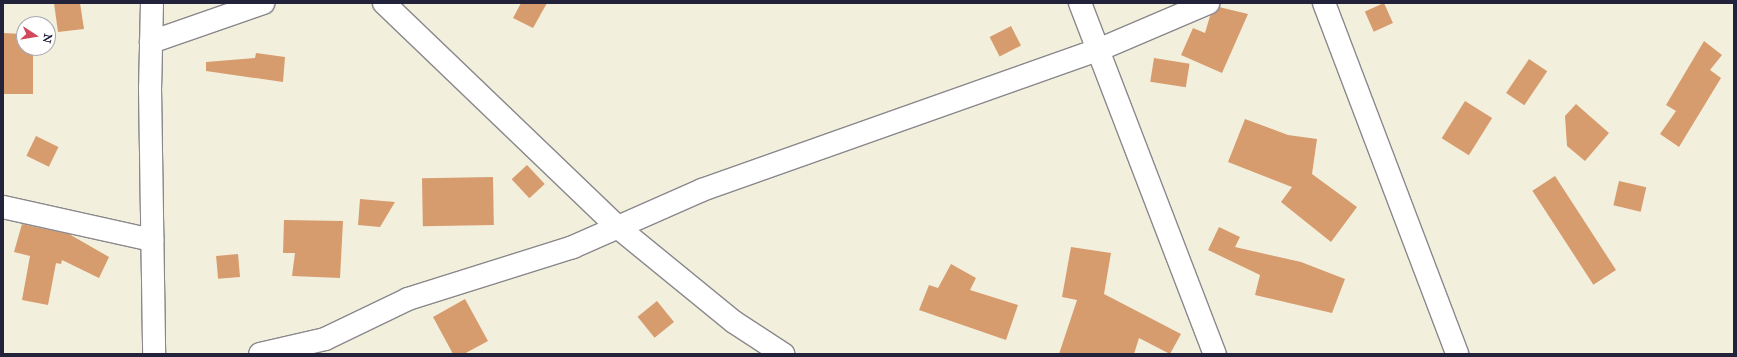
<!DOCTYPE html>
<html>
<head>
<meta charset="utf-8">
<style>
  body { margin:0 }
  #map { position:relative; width:1737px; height:357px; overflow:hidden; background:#f3efdd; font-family:"IM FELL Great Primer",serif }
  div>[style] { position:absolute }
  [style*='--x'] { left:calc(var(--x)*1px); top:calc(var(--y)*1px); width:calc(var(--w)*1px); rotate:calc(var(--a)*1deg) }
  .building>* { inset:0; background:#d79c6e; transform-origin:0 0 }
  .roads { filter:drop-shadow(1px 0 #8a888c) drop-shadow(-1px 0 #8a888c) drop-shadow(0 1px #8a888c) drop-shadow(0 -1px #8a888c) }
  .minor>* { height:22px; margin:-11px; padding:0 11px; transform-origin:11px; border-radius:11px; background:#fff }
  span { translate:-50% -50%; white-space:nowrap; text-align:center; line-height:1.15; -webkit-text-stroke:3px #fff; paint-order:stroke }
  .frame { position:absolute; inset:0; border:4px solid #22223b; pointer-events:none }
  .north { position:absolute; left:16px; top:16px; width:40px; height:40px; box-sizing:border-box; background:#fff; border:1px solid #a7a7b1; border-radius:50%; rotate:102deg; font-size:11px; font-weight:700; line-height:16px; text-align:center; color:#22223b }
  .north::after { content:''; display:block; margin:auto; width:14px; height:18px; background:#d1495b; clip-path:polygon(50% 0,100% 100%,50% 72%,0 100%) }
</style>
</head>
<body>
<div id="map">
  <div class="building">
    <i style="clip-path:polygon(54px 3px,80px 3px,84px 29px,58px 32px)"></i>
    <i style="clip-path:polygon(521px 3px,547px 3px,533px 28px,513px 18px)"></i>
    <i style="left:1384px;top:3px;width:22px;height:21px;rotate:66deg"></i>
    <i style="clip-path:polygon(1219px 7px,1248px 14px,1222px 73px,1181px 55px,1193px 28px,1205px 33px,1210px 16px)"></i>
    <i style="left:1011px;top:26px;width:22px;height:24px;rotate:63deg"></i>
    <i style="clip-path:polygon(3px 33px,24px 34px,24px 48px,33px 48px,33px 94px,3px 94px)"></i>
    <i style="clip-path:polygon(1704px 41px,1722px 55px,1710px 70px,1721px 78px,1679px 147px,1660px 134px,1676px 111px,1666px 105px)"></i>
    <i style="clip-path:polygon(256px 53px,285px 57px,283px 82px,206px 71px,206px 62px,255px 58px)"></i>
    <i style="left:1154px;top:58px;width:36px;height:24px;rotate:9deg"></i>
    <i style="left:1529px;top:59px;width:22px;height:41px;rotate:34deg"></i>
    <i style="left:1465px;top:101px;width:32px;height:44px;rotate:32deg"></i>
    <i style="clip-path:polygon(1576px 104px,1609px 133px,1585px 161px,1567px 146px,1565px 116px)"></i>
    <i style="clip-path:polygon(1245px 119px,1288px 135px,1317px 139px,1312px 174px,1357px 207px,1331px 242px,1281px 202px,1292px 187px,1228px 162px)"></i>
    <i style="left:36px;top:136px;width:25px;height:22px;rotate:26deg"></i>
    <i style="left:527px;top:165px;width:26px;height:21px;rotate:47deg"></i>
    <i style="left:1555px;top:176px;width:112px;height:27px;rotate:57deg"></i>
    <i style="left:493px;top:177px;width:48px;height:71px;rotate:89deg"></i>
    <i style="left:1619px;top:181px;width:28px;height:25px;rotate:13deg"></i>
    <i style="clip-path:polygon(360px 199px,395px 202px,380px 227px,358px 225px)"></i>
    <i style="clip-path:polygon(284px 220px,343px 221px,340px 278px,292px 276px,295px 253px,283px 253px)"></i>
    <i style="clip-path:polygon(22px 224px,69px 234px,109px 257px,99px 278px,62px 260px,61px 264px,56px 263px,48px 305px,22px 300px,30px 256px,14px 252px)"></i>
    <i style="clip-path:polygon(1219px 227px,1240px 237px,1235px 247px,1301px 262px,1345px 279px,1332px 313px,1255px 295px,1260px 275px,1208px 250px)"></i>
    <i style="clip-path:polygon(1071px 247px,1111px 253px,1104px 294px,1181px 334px,1170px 354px,1139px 338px,1134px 354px,1059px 354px,1077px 300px,1062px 297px)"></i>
    <i style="left:238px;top:254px;width:23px;height:22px;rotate:85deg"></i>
    <i style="clip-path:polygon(951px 264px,976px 278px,970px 290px,1018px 305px,1006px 340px,919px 310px,929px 285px,938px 288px)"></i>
    <i style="clip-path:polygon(465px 299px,488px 341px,464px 354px,453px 354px,433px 317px)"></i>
    <i style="left:657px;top:301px;width:27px;height:25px;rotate:51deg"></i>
  </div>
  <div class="roads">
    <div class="minor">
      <i style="--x:152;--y:3;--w:85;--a:91.3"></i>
      <i style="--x:150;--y:88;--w:266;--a:89.1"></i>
      <i style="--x:384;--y:3;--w:327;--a:43.8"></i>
      <i style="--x:620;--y:229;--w:147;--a:39.2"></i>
      <i style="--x:734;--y:322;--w:59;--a:33.1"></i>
      <i style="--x:1080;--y:3;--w:376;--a:69"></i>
      <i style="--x:1324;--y:3;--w:375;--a:69.2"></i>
      <i style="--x:151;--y:42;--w:119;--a:-19.2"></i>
      <i style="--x:3;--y:207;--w:153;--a:12.5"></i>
      <i style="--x:260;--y:354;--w:67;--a:-13"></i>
      <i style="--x:325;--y:339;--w:92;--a:-25.7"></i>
      <i style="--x:408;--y:299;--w:173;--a:-17.5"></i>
      <i style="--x:573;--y:247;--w:141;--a:-23.8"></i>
      <i style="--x:702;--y:190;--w:420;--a:-19.5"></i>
      <i style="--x:1098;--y:50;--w:120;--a:-23.1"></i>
    </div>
  </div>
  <div class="frame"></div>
  <div class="north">N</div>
</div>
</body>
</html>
